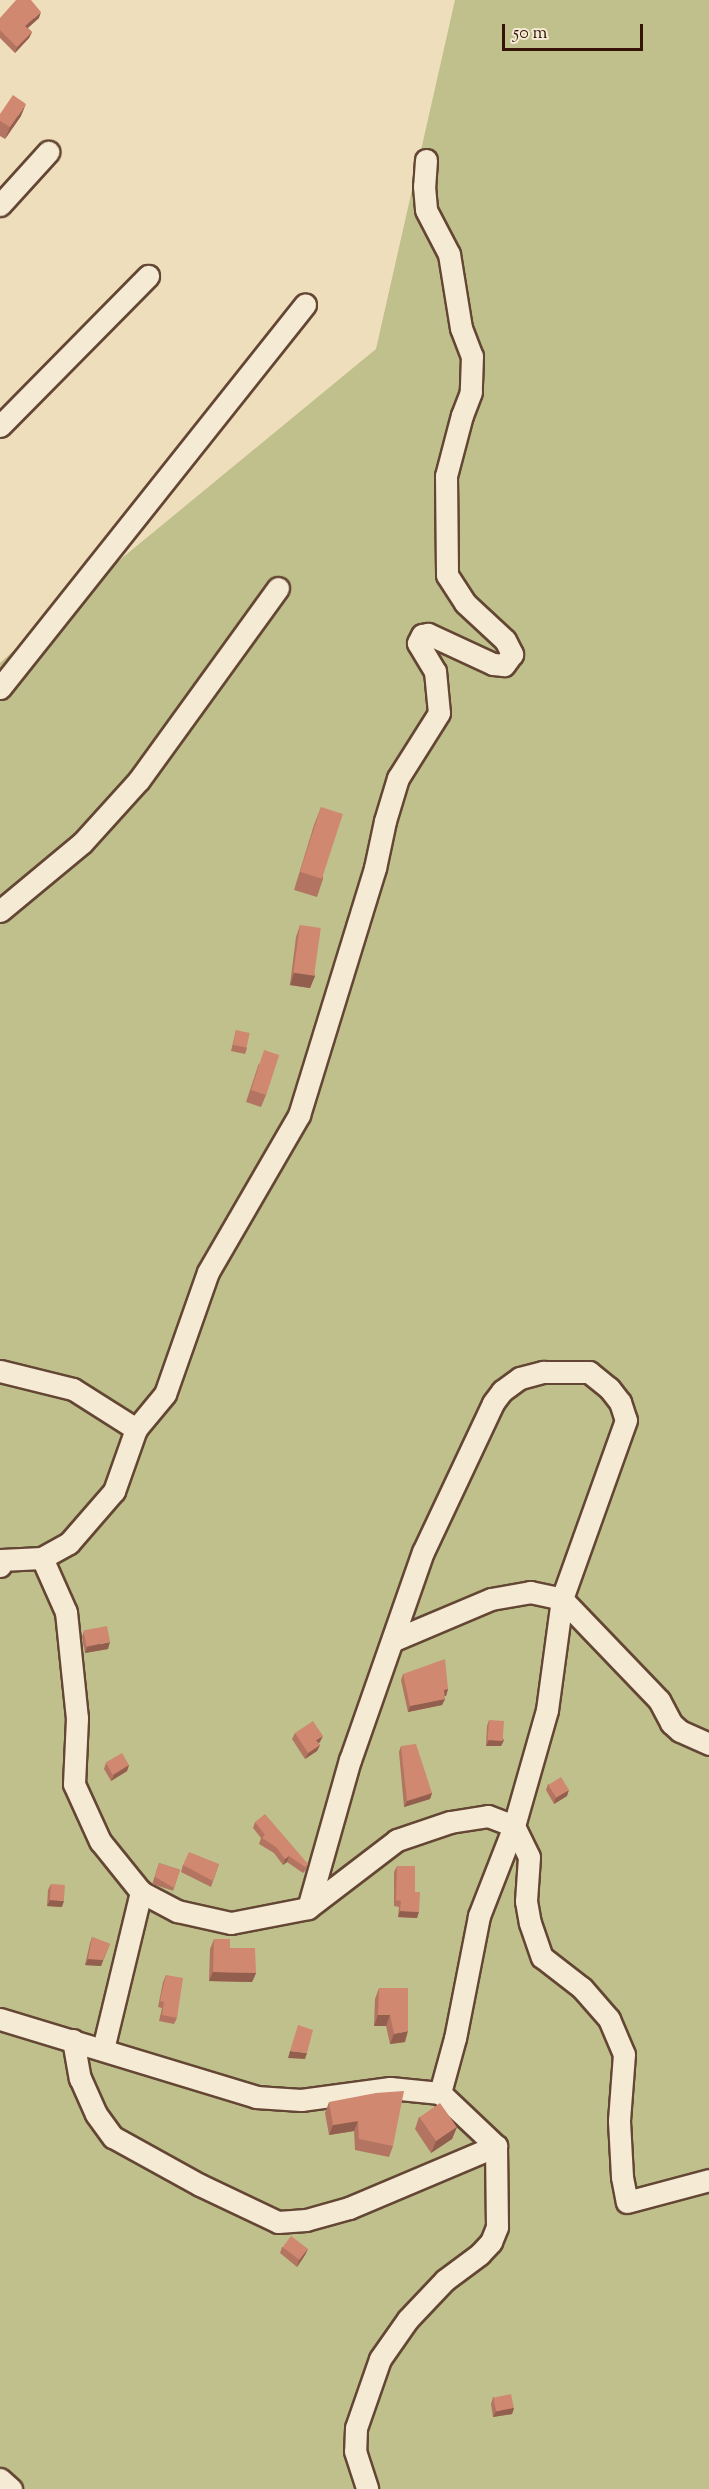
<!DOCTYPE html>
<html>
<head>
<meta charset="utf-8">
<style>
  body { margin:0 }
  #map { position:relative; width:709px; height:2489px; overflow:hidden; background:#efdebb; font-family:"Sorts Mill Goudy",serif }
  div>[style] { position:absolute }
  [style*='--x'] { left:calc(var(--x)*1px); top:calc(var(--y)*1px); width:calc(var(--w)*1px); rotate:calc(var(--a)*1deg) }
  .green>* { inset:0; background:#bfc08c }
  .roads { filter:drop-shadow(2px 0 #644634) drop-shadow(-2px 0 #644634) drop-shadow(0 2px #644634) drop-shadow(0 -2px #644634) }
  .minor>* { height:21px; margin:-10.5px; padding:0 10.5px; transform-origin:10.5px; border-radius:10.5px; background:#f5ead3 }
  .wall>* { inset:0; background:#b37561; transform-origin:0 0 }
  .shaded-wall>* { inset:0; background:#925f4f }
  .building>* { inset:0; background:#d08871; transform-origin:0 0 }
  span { translate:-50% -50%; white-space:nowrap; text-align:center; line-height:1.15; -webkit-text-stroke:4.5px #f5ead3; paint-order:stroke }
  .scale { position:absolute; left:502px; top:24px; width:141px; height:27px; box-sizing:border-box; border:3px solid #351407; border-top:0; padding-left:8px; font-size:18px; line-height:21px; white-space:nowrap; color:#351407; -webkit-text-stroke:4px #f5ead3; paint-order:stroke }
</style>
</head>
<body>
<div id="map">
  <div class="green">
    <i style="clip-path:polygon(455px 0,709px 0,709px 2489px,0 2489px,0 663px,54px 614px,376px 349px)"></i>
  </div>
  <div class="roads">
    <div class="minor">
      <i style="--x:426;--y:160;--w:26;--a:94"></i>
      <i style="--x:424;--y:186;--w:24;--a:85"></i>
      <i style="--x:426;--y:210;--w:50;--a:62.4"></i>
      <i style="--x:449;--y:254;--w:75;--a:80.8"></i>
      <i style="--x:461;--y:328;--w:30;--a:69"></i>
      <i style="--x:472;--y:356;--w:36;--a:92"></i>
      <i style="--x:471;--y:392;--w:25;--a:111"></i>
      <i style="--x:462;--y:415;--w:63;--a:104.7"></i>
      <i style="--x:446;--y:476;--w:99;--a:89.4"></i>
      <i style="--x:447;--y:575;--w:33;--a:57"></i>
      <i style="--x:465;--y:603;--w:54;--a:42.8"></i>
      <i style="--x:505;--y:640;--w:16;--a:63"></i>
      <i style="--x:512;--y:654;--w:14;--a:126"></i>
      <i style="--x:504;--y:665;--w:11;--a:-175"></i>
      <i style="--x:493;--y:664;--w:72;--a:-155.2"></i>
      <i style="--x:428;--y:634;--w:6;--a:171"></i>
      <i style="--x:422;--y:635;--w:9;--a:117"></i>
      <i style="--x:418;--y:643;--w:33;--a:59"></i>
      <i style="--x:435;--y:671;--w:42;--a:84.6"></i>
      <i style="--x:439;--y:713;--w:77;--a:122.2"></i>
      <i style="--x:398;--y:778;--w:45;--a:106.8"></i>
      <i style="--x:385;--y:821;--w:48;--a:102"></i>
      <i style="--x:375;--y:868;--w:258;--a:107.1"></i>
      <i style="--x:299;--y:1115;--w:181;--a:120.1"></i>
      <i style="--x:208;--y:1272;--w:129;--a:109.4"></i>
      <i style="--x:165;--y:1394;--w:45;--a:129.6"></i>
      <i style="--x:136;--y:1429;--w:66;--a:109.5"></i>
      <i style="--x:114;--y:1491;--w:69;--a:130.9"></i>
      <i style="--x:69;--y:1543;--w:31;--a:151"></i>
      <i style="--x:42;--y:1558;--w:59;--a:66"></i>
      <i style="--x:66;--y:1612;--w:107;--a:84.1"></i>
      <i style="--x:77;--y:1718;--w:66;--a:92.6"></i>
      <i style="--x:74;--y:1784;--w:63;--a:65.5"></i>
      <i style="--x:100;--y:1841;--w:65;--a:51.2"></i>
      <i style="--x:141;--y:1892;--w:41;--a:27.8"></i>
      <i style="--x:177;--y:1911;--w:55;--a:12.5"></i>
      <i style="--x:231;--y:1923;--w:78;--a:-11"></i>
      <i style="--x:308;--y:1908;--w:112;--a:-37.4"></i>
      <i style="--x:397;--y:1840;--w:56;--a:-18.8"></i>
      <i style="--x:450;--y:1822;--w:38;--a:-9"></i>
      <i style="--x:488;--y:1816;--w:28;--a:21"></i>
      <i style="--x:514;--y:1826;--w:97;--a:111.3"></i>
      <i style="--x:479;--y:1916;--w:124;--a:101.1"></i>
      <i style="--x:455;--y:2038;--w:57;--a:105.3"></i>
      <i style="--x:0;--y:205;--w:72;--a:-47.8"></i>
      <i style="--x:0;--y:426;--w:211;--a:-45.4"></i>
      <i style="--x:0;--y:688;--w:490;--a:-51.5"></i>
      <i style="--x:0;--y:911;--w:107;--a:-39.7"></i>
      <i style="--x:82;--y:843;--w:85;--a:-47.9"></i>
      <i style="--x:139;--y:780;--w:237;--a:-54.1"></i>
      <i style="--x:0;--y:1371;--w:75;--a:13.9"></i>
      <i style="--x:73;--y:1389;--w:75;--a:32.4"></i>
      <i style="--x:0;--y:1566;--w:6;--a:-81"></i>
      <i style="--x:1;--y:1560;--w:41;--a:-2.8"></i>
      <i style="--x:394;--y:1640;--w:105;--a:-22.9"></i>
      <i style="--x:491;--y:1599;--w:40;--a:-10"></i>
      <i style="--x:530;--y:1592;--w:33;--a:12"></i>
      <i style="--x:562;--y:1599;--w:140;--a:46.2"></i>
      <i style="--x:659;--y:1700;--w:26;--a:62"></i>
      <i style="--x:671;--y:1723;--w:12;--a:42"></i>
      <i style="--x:680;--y:1731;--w:32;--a:24"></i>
      <i style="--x:308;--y:1908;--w:154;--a:-74.2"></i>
      <i style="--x:350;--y:1760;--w:220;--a:-70.7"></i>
      <i style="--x:423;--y:1552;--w:165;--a:-64.8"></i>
      <i style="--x:493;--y:1403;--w:15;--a:-53"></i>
      <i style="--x:502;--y:1391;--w:22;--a:-36"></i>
      <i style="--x:520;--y:1378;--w:24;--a:-15"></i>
      <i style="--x:543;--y:1372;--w:46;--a:0"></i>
      <i style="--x:589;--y:1372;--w:26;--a:39"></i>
      <i style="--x:609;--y:1388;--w:18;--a:52"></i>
      <i style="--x:620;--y:1402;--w:19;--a:72"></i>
      <i style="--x:626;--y:1420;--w:190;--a:109.7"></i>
      <i style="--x:562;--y:1599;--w:112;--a:97.7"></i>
      <i style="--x:547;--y:1710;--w:121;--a:105.9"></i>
      <i style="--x:514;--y:1826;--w:34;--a:64"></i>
      <i style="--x:529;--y:1857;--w:44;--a:93.9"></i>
      <i style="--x:526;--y:1901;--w:22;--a:80"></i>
      <i style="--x:530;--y:1923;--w:36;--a:71"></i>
      <i style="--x:542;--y:1957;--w:51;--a:37.8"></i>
      <i style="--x:582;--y:1988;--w:41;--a:48.9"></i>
      <i style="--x:609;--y:2019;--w:38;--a:67"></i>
      <i style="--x:624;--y:2054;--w:67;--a:94.3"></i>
      <i style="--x:619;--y:2121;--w:56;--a:86.9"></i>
      <i style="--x:622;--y:2177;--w:25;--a:79"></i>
      <i style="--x:627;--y:2202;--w:85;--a:-15"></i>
      <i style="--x:0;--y:2019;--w:268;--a:16.9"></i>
      <i style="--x:256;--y:2097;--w:45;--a:3.8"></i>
      <i style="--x:301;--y:2100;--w:90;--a:-7.7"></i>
      <i style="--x:390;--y:2088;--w:50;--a:5.7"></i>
      <i style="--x:440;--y:2093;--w:77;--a:43.4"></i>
      <i style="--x:496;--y:2146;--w:81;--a:89.3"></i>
      <i style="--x:497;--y:2227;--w:16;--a:112"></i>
      <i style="--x:491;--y:2242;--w:16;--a:133"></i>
      <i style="--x:480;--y:2254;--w:44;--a:143.4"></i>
      <i style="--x:445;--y:2280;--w:54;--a:133.5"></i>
      <i style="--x:408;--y:2319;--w:49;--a:125"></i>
      <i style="--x:380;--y:2359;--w:73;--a:109.2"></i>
      <i style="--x:356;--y:2428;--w:23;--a:92"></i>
      <i style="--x:355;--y:2451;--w:40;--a:72"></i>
      <i style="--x:73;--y:2040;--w:39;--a:80"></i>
      <i style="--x:80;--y:2078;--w:39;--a:66"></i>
      <i style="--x:96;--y:2114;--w:29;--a:54"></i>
      <i style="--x:113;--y:2137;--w:99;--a:28.9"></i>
      <i style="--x:200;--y:2185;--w:86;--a:25.4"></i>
      <i style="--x:278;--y:2222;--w:28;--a:-4"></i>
      <i style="--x:306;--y:2220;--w:45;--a:-15.6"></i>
      <i style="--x:349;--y:2208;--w:160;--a:-22.9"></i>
      <i style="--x:103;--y:2049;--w:162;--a:-76.4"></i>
      <i style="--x:0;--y:2479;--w:15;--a:42"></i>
    </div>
  </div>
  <div class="wall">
    <i style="clip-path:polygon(0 18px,39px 18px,28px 28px,32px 32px,29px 38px,15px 53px,0 38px)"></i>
    <i style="clip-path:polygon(0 114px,21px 116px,5px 139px,0 136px)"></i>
    <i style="clip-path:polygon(321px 807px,323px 879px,317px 897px,294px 890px,314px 825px)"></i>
    <i style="clip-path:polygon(300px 925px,315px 976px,310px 988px,290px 985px,296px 937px)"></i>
    <i style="clip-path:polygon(236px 1030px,247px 1048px,245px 1054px,231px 1051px)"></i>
    <i style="clip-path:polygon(259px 1063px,266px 1095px,261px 1107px,246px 1102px)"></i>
    <i style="clip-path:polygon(84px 1631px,108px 1649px,85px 1653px,82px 1637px)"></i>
    <i style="clip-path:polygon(403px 1674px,448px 1689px,446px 1696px,444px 1696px,445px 1699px,442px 1705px,408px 1712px,401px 1680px)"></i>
    <i style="clip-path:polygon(489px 1720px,504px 1740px,501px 1746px,486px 1746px,487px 1726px)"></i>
    <i style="clip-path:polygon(295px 1733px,320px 1742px,318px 1743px,320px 1745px,317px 1751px,305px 1759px,292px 1739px)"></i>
    <i style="clip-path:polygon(401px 1746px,432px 1793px,430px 1799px,404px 1807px,399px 1752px)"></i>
    <i style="clip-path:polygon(106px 1763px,129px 1765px,127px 1771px,111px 1781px,104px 1769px)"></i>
    <i style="clip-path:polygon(548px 1784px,567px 1796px,554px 1804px,546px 1790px)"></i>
    <i style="clip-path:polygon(255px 1822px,308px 1864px,306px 1870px,303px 1873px,287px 1862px,283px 1865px,274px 1853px,259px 1844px,261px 1838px,253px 1828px)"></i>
    <i style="left:159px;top:1863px;width:22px;height:22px;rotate:18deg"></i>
    <i style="clip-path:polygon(219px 1864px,211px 1887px,181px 1872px,183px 1865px)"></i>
    <i style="clip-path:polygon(397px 1866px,415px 1892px,417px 1918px,398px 1917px,399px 1907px,394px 1906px,394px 1872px)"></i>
    <i style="clip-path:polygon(51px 1884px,62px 1907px,47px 1906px,48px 1890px)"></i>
    <i style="clip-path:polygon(92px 1937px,110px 1944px,101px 1966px,85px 1965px,90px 1943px)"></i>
    <i style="clip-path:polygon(214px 1939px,230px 1948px,256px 1973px,252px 1982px,209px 1981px,210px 1949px)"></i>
    <i style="clip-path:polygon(166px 1975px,177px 2018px,174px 2024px,159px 2021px,162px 2008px,158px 2007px,163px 1982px)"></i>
    <i style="clip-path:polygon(379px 1988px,405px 2042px,390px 2044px,386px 2026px,374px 2026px,375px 1999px)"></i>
    <i style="clip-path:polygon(329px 2102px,393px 2146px,389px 2157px,355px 2150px,354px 2131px,329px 2135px,325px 2113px)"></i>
    <i style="clip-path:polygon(419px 2117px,457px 2127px,452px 2139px,431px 2153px,415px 2129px)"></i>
    <i style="clip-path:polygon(282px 2247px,308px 2249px,305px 2255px,297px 2267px,280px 2253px)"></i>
    <i style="clip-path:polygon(493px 2397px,514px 2408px,512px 2414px,493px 2417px,491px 2404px)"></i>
  </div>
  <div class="shaded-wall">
    <i style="clip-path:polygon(41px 12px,39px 18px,23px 32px,25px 26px)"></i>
    <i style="clip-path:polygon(32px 32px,29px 38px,15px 53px,17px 47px)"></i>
    <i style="clip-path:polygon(26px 104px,21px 116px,5px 139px,10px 127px)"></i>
    <i style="clip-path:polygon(294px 973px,315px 976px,310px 988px,290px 985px)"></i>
    <i style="clip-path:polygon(110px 1642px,108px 1649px,85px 1653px,87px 1647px)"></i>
    <i style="clip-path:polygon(448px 1689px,446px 1696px,442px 1696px,444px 1690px)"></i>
    <i style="clip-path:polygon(445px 1699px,442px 1705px,408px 1712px,410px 1706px)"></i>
    <i style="clip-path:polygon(323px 1736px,320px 1742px,314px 1746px,316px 1740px)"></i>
    <i style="clip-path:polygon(489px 1740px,504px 1740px,501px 1746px,486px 1746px)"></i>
    <i style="clip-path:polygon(320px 1745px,317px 1751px,305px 1759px,308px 1753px)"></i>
    <i style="clip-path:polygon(129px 1765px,127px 1771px,111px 1781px,114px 1775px)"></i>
    <i style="clip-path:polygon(569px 1790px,567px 1796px,554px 1804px,556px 1797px)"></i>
    <i style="clip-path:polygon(432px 1793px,430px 1799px,404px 1807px,407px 1801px)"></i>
    <i style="clip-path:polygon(289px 1856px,287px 1862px,283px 1865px,285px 1859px)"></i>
    <i style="clip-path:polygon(50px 1900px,64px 1901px,62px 1907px,47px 1906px)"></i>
    <i style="clip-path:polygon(400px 1911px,419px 1912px,417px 1918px,398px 1917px)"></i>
    <i style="clip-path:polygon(88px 1959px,103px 1960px,101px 1966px,85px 1965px)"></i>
    <i style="clip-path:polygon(213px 1972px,256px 1973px,252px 1982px,209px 1981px)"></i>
    <i style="clip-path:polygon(378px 2015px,390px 2015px,386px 2026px,374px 2026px)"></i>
    <i style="clip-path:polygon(408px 2031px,405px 2042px,390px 2044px,394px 2034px)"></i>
    <i style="clip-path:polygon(290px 2051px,307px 2053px,305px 2059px,288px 2058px)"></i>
    <i style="clip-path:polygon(358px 2121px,354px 2131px,329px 2135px,333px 2125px)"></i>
    <i style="clip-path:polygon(457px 2127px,452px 2139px,431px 2153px,436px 2141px)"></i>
    <i style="clip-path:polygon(308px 2249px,305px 2255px,297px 2267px,299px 2260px)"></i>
    <i style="clip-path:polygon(514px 2408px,512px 2414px,493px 2417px,496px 2411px)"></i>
  </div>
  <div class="building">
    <i style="clip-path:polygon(16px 0,31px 0,41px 12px,25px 26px,32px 32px,17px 47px,0 30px,0 18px)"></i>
    <i style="clip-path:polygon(13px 95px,26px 104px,10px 127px,0 121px,0 114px)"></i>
    <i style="left:321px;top:807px;width:23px;height:68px;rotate:18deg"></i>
    <i style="left:300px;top:925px;width:21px;height:48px;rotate:8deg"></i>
    <i style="left:236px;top:1030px;width:14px;height:15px;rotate:12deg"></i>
    <i style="left:264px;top:1050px;width:16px;height:42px;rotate:18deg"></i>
    <i style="left:107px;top:1626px;width:16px;height:24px;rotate:79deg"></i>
    <i style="clip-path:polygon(445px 1659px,448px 1689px,444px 1690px,445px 1699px,410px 1706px,403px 1674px)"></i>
    <i style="left:489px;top:1720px;width:15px;height:20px;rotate:4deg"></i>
    <i style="clip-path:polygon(313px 1721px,323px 1736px,316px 1740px,320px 1745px,308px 1753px,295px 1733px)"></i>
    <i style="clip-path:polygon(416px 1744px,432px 1793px,407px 1801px,401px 1746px)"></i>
    <i style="left:122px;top:1753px;width:14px;height:19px;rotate:60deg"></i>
    <i style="left:561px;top:1777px;width:15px;height:15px;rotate:58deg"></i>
    <i style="clip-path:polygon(265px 1814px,308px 1864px,305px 1867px,289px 1856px,285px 1859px,276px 1847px,262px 1838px,265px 1835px,255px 1822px)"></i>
    <i style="clip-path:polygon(189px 1852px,219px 1864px,213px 1881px,183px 1865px)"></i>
    <i style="clip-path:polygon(159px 1863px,180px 1870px,174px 1888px,155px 1877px)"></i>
    <i style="clip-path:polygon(397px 1866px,415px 1866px,415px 1892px,420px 1892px,419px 1912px,400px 1911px,401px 1901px,396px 1900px)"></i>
    <i style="left:51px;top:1884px;width:14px;height:16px;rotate:4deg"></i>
    <i style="clip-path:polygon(92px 1937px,110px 1944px,103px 1960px,88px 1959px)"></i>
    <i style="clip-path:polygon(214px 1939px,230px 1939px,230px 1948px,255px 1948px,256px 1973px,213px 1972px)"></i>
    <i style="clip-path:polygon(166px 1975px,183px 1978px,177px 2018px,162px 2015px,164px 2002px,160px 2001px)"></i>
    <i style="clip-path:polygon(379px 1988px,408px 1988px,408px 2031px,394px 2034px,390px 2015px,378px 2015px)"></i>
    <i style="clip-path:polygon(298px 2025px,313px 2030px,307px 2053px,290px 2051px)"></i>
    <i style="clip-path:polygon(404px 2091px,393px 2146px,359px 2139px,358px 2121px,333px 2125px,329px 2102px,376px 2093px)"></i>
    <i style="left:440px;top:2103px;width:29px;height:25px;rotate:55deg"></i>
    <i style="left:291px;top:2236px;width:21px;height:14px;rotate:37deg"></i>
    <i style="left:511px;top:2394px;width:14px;height:18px;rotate:78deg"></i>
  </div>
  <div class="scale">50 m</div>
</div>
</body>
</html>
